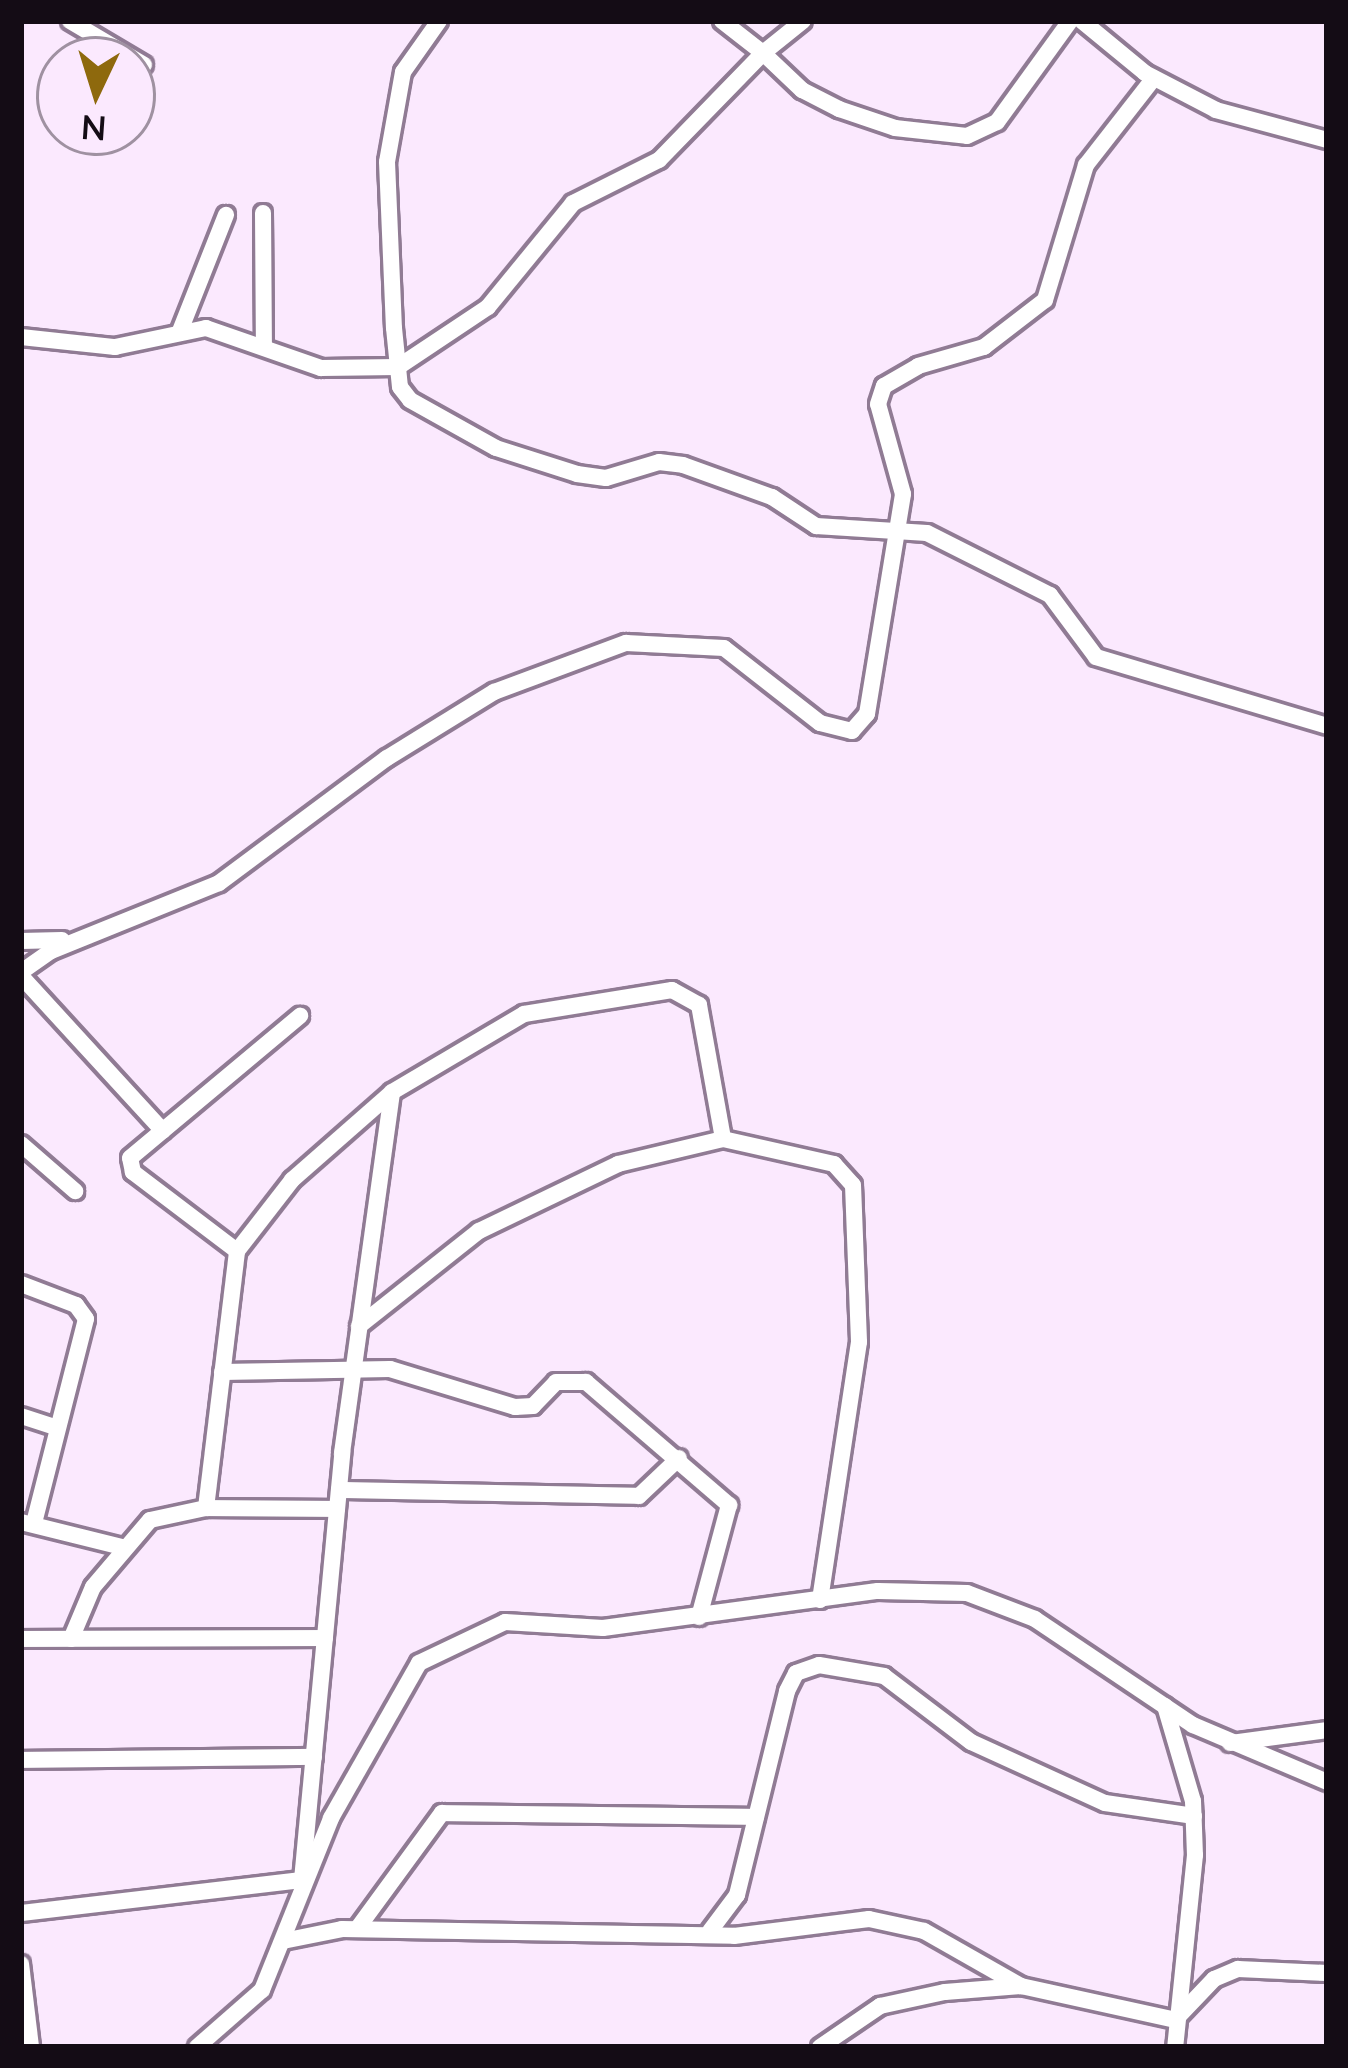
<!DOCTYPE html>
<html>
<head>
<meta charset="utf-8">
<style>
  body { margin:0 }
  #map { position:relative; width:1348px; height:2068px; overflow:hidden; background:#fbe9fe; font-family:Lato,sans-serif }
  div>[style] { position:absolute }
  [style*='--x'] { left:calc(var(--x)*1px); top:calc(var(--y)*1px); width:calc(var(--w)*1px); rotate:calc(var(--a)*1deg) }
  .roads { filter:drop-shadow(3px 0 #907b94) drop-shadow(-3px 0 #907b94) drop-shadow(0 3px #907b94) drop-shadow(0 -3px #907b94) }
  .minor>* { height:16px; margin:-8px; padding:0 8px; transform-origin:8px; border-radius:8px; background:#fff }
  span { translate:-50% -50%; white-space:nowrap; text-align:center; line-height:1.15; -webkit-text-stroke:9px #fbe9fe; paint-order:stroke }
  .frame { position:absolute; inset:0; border:24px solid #140c15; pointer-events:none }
  .north { position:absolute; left:36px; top:36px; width:120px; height:120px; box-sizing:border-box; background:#fbe9fe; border:3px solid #9f91a1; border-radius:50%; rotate:184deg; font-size:33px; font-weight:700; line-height:48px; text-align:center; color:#140c15 }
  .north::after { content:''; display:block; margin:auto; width:42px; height:54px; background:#8e690d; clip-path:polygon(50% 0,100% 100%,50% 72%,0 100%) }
</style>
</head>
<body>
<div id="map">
  <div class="roads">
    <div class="minor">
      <i style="--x:70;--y:21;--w:86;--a:30.7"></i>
      <i style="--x:439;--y:21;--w:62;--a:125.2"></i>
      <i style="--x:403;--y:72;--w:91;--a:100.1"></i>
      <i style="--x:387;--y:162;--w:166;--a:87.6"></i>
      <i style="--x:394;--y:328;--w:59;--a:84.2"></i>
      <i style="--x:400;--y:387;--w:16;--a:52"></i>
      <i style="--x:410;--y:400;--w:98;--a:29.2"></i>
      <i style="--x:496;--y:448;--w:85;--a:17.8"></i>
      <i style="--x:577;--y:474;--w:29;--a:8"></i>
      <i style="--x:606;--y:478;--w:55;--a:-16.8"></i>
      <i style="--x:659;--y:462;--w:24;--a:7"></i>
      <i style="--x:683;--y:465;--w:95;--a:19.8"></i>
      <i style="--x:772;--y:497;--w:53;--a:33.4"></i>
      <i style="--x:816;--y:526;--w:111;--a:3.6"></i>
      <i style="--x:927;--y:533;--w:138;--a:26.8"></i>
      <i style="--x:1050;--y:595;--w:77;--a:53.4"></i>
      <i style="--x:1096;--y:657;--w:241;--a:16.6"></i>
      <i style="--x:722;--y:21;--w:52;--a:38"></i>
      <i style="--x:763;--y:53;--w:51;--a:-38.7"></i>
      <i style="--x:1082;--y:21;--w:82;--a:39.5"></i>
      <i style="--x:1145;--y:73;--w:80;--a:27.5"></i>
      <i style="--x:1216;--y:110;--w:115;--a:15.1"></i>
      <i style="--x:263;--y:213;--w:132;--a:89.6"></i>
      <i style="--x:180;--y:331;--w:125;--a:-68.4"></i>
      <i style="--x:21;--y:337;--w:95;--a:6.1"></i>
      <i style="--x:115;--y:347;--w:93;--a:-11.8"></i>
      <i style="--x:206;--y:328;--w:122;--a:19.2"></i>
      <i style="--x:321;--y:368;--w:77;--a:-0.7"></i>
      <i style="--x:398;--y:367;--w:108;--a:-33.7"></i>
      <i style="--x:488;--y:307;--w:134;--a:-50.7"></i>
      <i style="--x:573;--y:203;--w:96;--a:-26.6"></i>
      <i style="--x:659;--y:160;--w:149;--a:-45.8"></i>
      <i style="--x:763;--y:53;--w:54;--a:43.5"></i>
      <i style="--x:802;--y:90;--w:42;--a:27.2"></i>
      <i style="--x:839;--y:109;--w:59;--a:18.7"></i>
      <i style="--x:895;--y:128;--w:72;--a:6.3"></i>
      <i style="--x:967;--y:136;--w:33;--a:-25"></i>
      <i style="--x:997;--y:122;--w:125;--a:-54.1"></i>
      <i style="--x:21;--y:941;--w:41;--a:-1.4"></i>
      <i style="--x:21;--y:972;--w:37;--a:-35"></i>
      <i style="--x:51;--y:951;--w:181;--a:-22"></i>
      <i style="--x:219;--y:883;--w:209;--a:-36.7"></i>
      <i style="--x:387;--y:758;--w:126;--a:-31.7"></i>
      <i style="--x:494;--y:692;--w:141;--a:-20.4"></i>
      <i style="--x:626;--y:643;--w:98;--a:2.9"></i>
      <i style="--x:724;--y:648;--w:122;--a:38"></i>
      <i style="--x:820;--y:723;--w:33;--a:14"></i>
      <i style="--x:852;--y:731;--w:23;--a:-49"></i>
      <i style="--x:867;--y:714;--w:223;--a:-80.7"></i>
      <i style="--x:903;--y:494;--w:93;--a:-105.5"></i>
      <i style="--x:878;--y:404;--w:19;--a:-72"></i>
      <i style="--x:884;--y:386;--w:39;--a:-30"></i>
      <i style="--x:918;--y:366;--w:69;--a:-16.1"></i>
      <i style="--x:984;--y:347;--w:77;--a:-37.6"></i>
      <i style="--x:1045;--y:300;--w:141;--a:-73.1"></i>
      <i style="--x:1086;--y:165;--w:110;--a:-52"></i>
      <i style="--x:21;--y:976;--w:210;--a:47.5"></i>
      <i style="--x:21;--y:1144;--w:72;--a:41"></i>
      <i style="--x:237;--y:1251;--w:131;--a:-142.8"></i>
      <i style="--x:133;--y:1172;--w:14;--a:-102"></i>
      <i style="--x:130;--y:1158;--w:222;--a:-39.9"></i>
      <i style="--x:21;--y:1284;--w:59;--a:20.9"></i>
      <i style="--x:76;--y:1305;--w:17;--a:54"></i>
      <i style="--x:86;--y:1319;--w:211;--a:104.3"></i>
      <i style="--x:359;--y:1326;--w:153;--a:-38.4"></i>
      <i style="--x:479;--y:1231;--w:154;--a:-25.7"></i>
      <i style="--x:618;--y:1164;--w:108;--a:-13.4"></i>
      <i style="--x:723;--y:1139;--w:114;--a:12.7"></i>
      <i style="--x:834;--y:1164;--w:28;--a:48"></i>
      <i style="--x:853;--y:1185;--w:157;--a:87.8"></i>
      <i style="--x:859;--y:1342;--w:261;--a:98.6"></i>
      <i style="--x:222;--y:1372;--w:168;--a:-1"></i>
      <i style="--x:390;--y:1369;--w:131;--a:16.9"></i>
      <i style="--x:515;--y:1407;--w:18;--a:-3"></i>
      <i style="--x:533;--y:1406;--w:33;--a:-46"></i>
      <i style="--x:556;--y:1382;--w:30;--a:0"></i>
      <i style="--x:586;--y:1382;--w:189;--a:40.7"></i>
      <i style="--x:729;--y:1505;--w:116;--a:105"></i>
      <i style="--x:21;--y:1416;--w:38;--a:18"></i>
      <i style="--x:339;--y:1490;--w:300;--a:1.1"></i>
      <i style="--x:639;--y:1496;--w:55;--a:-43.5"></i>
      <i style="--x:206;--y:1508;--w:259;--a:-83.1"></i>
      <i style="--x:237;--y:1251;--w:90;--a:-52.2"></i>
      <i style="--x:292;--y:1180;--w:133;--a:-41.3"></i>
      <i style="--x:392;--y:1092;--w:153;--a:-30.6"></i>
      <i style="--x:524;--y:1014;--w:150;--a:-9.2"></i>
      <i style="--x:672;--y:990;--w:31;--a:29"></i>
      <i style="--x:699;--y:1005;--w:136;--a:79.8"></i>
      <i style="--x:21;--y:1522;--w:104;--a:13.9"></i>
      <i style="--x:21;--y:1639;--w:304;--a:-0.2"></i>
      <i style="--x:71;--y:1639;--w:56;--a:-67.1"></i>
      <i style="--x:93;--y:1587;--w:88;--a:-49.6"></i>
      <i style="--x:150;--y:1520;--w:57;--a:-12.1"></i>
      <i style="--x:206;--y:1508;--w:131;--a:0.4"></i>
      <i style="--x:1165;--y:1706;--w:99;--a:73.6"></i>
      <i style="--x:1193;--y:1801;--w:54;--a:87.9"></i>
      <i style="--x:1195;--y:1855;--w:193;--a:95.9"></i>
      <i style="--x:1230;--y:1743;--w:98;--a:-7.6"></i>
      <i style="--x:21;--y:1760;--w:293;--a:-0.6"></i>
      <i style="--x:21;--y:1913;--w:283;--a:-6.7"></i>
      <i style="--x:302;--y:1880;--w:429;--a:-84.6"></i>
      <i style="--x:342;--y:1453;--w:364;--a:-82.1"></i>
      <i style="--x:357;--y:1929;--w:144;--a:-53.8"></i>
      <i style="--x:442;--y:1813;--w:314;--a:0.7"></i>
      <i style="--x:710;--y:1931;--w:45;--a:-53.1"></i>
      <i style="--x:737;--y:1895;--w:210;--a:-76.2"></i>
      <i style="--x:787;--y:1691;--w:20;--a:-63"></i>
      <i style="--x:796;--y:1673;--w:24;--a:-19"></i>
      <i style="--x:819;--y:1665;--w:66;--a:9.6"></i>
      <i style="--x:884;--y:1676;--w:109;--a:37.2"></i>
      <i style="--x:971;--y:1742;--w:147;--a:24.5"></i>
      <i style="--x:1105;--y:1803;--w:90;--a:8.3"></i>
      <i style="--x:283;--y:1941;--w:60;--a:-11.5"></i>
      <i style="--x:342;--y:1929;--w:392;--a:1"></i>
      <i style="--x:734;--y:1936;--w:136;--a:-7.2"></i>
      <i style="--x:869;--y:1919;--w:56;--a:12.3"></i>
      <i style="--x:924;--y:1931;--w:112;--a:29.6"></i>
      <i style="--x:21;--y:1964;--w:84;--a:83.1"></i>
      <i style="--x:197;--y:2047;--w:86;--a:-41.2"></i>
      <i style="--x:262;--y:1990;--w:185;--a:-68.1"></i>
      <i style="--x:331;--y:1818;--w:178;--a:-60.4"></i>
      <i style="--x:419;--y:1663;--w:95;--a:-25.5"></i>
      <i style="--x:505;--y:1622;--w:98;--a:3.5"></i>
      <i style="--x:603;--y:1628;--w:277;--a:-7.7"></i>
      <i style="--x:878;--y:1591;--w:89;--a:1.3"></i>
      <i style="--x:967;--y:1593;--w:73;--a:20.9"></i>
      <i style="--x:1035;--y:1619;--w:190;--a:33.9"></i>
      <i style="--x:1193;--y:1725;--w:146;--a:23"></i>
      <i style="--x:820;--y:2047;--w:73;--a:-34.3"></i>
      <i style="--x:880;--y:2006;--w:66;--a:-12.2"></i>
      <i style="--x:945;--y:1992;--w:76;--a:-4.5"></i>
      <i style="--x:1021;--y:1986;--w:158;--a:12.4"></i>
      <i style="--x:1175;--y:2020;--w:57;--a:-46.4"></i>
      <i style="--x:1214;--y:1979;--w:26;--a:-23"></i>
      <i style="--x:1238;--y:1969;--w:89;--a:2.6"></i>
    </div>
  </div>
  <div class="frame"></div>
  <div class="north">N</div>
</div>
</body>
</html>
